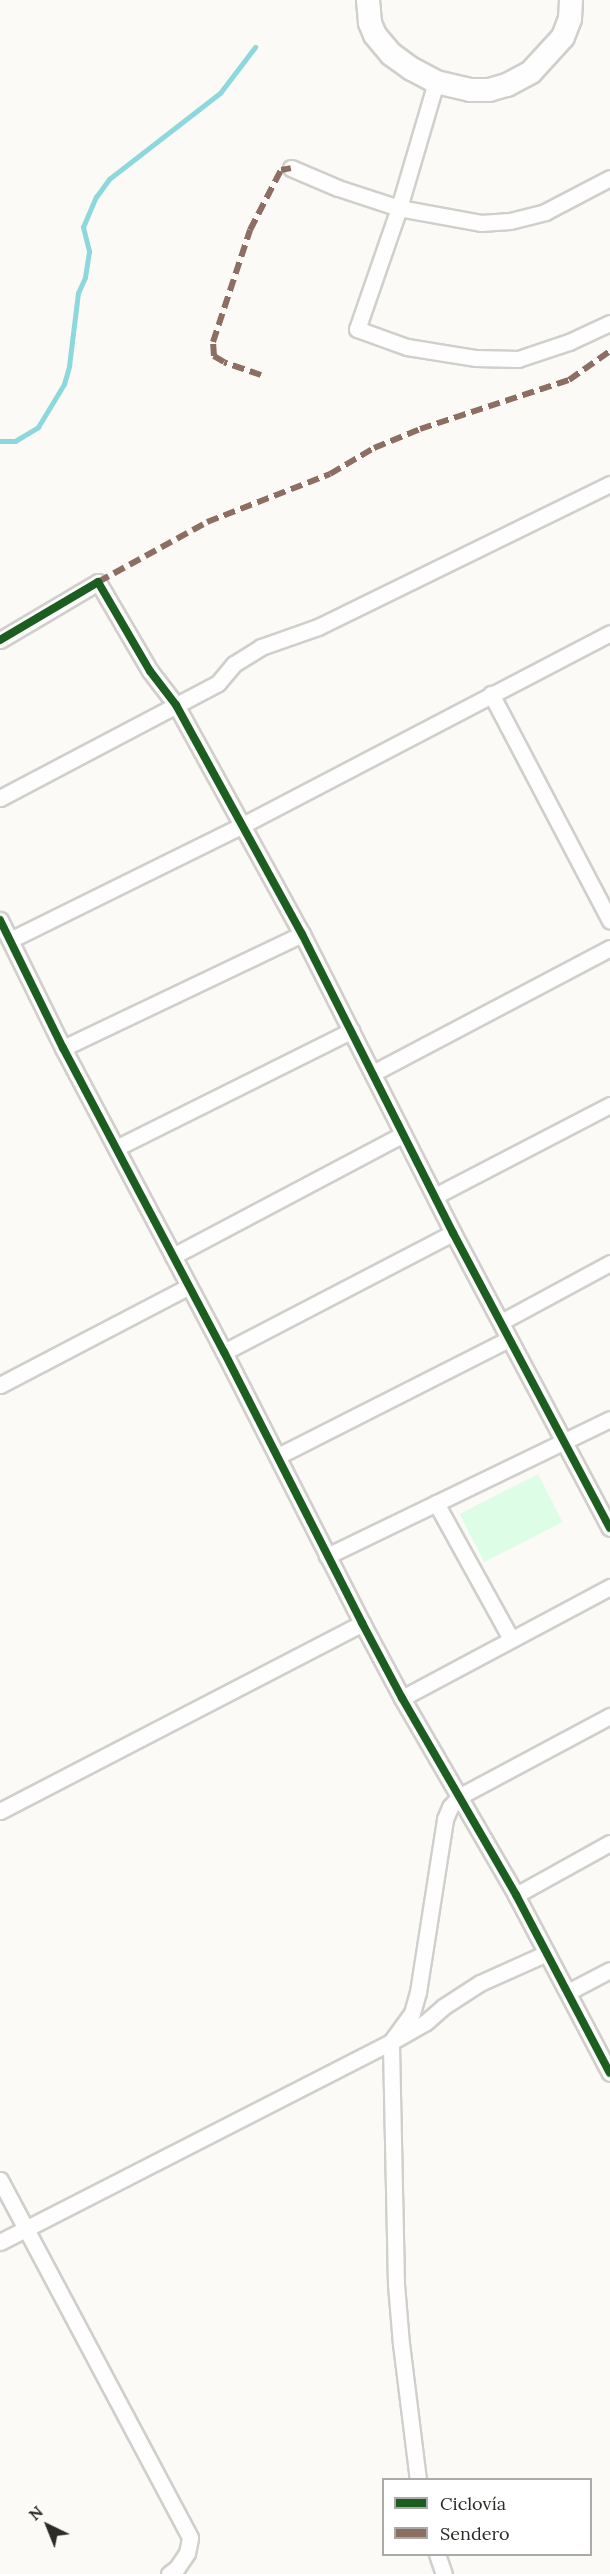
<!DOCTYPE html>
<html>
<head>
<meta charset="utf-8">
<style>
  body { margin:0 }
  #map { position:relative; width:610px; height:2574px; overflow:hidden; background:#fcfaf7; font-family:Lora,serif }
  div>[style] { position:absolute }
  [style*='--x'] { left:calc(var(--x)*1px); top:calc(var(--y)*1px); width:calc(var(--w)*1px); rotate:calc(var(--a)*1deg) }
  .green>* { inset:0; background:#ddfde6; transform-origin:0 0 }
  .stream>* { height:5px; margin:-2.5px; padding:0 2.5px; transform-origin:2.5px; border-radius:2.5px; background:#8dd8dd }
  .roads { filter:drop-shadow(2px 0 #d1cfcb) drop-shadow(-2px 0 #d1cfcb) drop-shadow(0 2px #d1cfcb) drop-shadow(0 -2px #d1cfcb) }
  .street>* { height:15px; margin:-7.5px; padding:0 7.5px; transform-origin:7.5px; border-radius:7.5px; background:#fffefe }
  .secondary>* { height:22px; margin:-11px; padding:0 11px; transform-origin:11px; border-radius:11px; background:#fffefe }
  .quiet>* { height:6px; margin-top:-3px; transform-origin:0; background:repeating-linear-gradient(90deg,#8d6e63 0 12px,transparent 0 18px) }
  .cycleway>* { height:8px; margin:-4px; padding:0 4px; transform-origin:4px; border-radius:4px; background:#1b5e20 }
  span { translate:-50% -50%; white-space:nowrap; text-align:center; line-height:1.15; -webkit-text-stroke:4.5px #fff; paint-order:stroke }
  .legend { position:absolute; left:382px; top:2478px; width:210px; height:78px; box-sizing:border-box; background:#fff; border:2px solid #abaaa9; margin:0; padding:8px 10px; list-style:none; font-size:18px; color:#2d2b27 }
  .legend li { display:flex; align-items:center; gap:12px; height:30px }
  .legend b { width:30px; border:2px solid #abaaa9 }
  .north { position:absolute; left:18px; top:2496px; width:60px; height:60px; -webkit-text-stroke:4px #fff; paint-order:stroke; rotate:317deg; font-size:16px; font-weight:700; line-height:24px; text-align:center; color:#2d2b27 }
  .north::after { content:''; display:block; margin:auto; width:21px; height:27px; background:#2d2b27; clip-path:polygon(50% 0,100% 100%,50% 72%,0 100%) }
</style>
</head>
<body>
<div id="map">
  <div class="green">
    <i style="left:538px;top:1474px;width:54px;height:88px;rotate:63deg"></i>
  </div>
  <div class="stream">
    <i style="--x:0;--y:441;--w:15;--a:0"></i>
    <i style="--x:15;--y:441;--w:27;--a:-31"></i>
    <i style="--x:38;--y:427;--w:50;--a:-58.8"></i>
    <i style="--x:64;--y:384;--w:19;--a:-74"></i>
    <i style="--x:69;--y:366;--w:74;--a:-83"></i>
    <i style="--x:78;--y:293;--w:17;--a:-66"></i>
    <i style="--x:85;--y:277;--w:26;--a:-81"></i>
    <i style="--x:89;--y:251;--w:25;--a:-104"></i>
    <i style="--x:83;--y:227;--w:33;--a:-67"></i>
    <i style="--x:96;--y:197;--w:22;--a:-54"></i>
    <i style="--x:109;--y:179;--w:140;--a:-37.8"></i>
    <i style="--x:220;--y:93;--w:58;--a:-52.7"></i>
  </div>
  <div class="roads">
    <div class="street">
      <i style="--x:436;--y:82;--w:131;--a:106.4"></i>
      <i style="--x:399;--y:208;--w:128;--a:109.1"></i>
      <i style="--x:357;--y:329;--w:53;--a:19.8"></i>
      <i style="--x:407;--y:347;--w:70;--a:9.1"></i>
      <i style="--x:476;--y:358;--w:42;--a:1.4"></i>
      <i style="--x:518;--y:359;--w:54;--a:-18.4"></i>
      <i style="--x:569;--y:342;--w:45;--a:-24.9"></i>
      <i style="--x:291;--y:168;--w:51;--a:23.1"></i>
      <i style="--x:338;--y:188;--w:64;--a:18.2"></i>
      <i style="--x:399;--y:208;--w:83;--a:10.4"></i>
      <i style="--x:481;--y:223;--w:29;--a:-4"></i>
      <i style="--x:510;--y:221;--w:36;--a:-14"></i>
      <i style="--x:545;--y:212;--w:73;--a:-27.6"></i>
      <i style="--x:0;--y:640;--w:114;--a:-30.6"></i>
      <i style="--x:98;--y:582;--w:103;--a:59.7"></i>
      <i style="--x:150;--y:671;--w:43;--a:52.6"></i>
      <i style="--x:176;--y:705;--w:261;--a:61.2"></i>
      <i style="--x:302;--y:934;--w:335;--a:63.2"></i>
      <i style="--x:453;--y:1233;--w:334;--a:62"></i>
      <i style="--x:491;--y:694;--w:256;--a:62.3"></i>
      <i style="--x:0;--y:798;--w:246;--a:-27.8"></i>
      <i style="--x:218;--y:683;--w:25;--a:-50"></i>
      <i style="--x:234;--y:664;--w:32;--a:-32"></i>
      <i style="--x:261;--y:647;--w:60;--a:-19.3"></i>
      <i style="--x:318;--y:627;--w:325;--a:-26.1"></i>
      <i style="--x:0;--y:920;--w:143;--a:63.8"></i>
      <i style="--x:63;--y:1048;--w:344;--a:62.1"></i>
      <i style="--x:224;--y:1352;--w:304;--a:63"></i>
      <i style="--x:362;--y:1623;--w:85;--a:61.9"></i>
      <i style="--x:402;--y:1698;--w:228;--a:59.9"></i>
      <i style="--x:516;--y:1895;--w:201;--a:62.2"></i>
      <i style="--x:10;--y:940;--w:258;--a:-26.3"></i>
      <i style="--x:241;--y:826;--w:416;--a:-27.6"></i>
      <i style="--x:63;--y:1048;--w:265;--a:-25.5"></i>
      <i style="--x:373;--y:1073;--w:268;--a:-27.8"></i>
      <i style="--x:116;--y:1148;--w:263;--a:-26.5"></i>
      <i style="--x:435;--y:1196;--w:197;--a:-27.5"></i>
      <i style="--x:173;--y:1256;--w:260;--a:-27.9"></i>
      <i style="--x:501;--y:1322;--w:124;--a:-28.4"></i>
      <i style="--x:224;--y:1352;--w:258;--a:-27.5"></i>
      <i style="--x:0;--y:1385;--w:213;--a:-27.6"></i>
      <i style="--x:278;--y:1456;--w:259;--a:-26.9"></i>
      <i style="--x:436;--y:1503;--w:155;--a:61.1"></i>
      <i style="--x:327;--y:1556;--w:314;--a:-25.8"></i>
      <i style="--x:402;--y:1698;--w:236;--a:-28.1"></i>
      <i style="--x:0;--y:1811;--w:408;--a:-27.4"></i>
      <i style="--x:516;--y:1895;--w:107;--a:-29"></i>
      <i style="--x:568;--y:1992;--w:47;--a:-27.6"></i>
      <i style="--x:0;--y:2180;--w:405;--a:62"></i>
      <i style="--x:190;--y:2538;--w:15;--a:101"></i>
      <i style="--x:187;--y:2553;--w:18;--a:124"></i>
      <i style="--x:177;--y:2568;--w:10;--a:143"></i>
      <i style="--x:0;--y:2242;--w:439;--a:-27.1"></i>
      <i style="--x:391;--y:2042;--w:40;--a:-29.7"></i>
      <i style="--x:426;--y:2022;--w:23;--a:-41"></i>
      <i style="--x:443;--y:2007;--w:44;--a:-33"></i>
      <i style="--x:480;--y:1983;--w:73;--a:-24.1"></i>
      <i style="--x:418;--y:2480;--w:137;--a:-97.1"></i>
      <i style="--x:401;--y:2344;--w:60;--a:-94.8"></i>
      <i style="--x:396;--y:2284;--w:242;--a:-91.2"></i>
      <i style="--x:391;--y:2042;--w:36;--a:-54"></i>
      <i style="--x:412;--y:2013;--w:22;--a:-74"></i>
      <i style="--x:418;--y:1992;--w:175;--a:-81.1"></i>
      <i style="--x:445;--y:1819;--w:13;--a:-67"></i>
      <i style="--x:450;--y:1807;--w:15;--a:-48"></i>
      <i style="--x:460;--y:1796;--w:170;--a:-28.1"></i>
      <i style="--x:437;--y:2554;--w:21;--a:71"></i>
    </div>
    <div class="secondary">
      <i style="--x:368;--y:0;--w:23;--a:85"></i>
      <i style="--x:370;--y:23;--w:13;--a:67"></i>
      <i style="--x:375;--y:35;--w:25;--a:50"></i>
      <i style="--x:391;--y:54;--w:26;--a:36"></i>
      <i style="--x:412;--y:69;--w:27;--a:28"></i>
      <i style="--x:436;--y:82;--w:35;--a:13"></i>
      <i style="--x:470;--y:90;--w:19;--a:0"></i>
      <i style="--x:489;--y:90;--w:19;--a:-16"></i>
      <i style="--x:507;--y:85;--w:27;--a:-28"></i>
      <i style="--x:531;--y:72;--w:47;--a:-47.6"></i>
      <i style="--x:563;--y:37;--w:19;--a:-69"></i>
      <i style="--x:570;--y:19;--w:19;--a:-87"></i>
    </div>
  </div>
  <div class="quiet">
    <i style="--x:261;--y:375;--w:39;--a:-161"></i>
    <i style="--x:224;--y:362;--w:12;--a:-149"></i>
    <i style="--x:214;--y:356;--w:14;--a:-94"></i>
    <i style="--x:213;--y:342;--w:118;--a:-71.7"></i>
    <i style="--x:250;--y:230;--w:68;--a:-62.7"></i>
    <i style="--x:281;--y:170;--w:10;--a:-11"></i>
    <i style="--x:98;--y:582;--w:124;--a:-28.8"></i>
    <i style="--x:207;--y:522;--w:132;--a:-21.3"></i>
    <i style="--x:330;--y:474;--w:51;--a:-30.6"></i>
    <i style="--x:374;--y:448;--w:50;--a:-22.4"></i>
    <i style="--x:420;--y:429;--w:157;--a:-18.2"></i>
    <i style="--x:569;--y:380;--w:50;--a:-35.3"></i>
  </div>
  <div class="cycleway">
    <i style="--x:0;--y:640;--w:114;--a:-30.6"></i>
    <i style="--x:98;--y:582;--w:103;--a:59.7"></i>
    <i style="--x:150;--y:671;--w:43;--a:52.6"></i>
    <i style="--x:176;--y:705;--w:261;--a:61.2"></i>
    <i style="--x:302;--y:934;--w:335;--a:63.2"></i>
    <i style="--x:453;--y:1233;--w:334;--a:62"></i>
    <i style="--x:0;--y:920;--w:143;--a:63.8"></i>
    <i style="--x:63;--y:1048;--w:344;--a:62.1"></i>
    <i style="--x:224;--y:1352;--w:304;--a:63"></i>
    <i style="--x:362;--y:1623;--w:85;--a:61.9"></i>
    <i style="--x:402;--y:1698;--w:228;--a:59.9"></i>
    <i style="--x:516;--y:1895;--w:201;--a:62.2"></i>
  </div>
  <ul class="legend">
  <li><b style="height:8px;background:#1b5e20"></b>Ciclovía</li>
  <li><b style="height:8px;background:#8d6e63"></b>Sendero</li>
  </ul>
  <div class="north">N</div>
</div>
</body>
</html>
